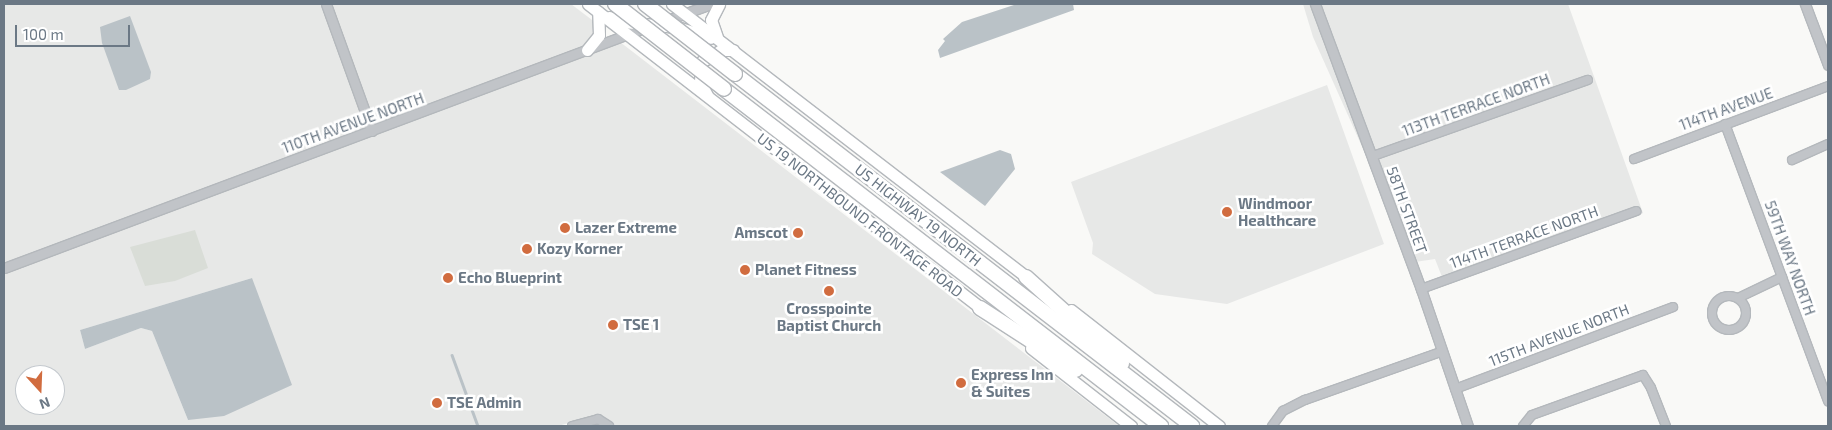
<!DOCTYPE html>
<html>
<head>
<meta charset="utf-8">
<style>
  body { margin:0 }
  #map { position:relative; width:1832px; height:430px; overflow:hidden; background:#f9f9f7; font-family:"Exo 2",sans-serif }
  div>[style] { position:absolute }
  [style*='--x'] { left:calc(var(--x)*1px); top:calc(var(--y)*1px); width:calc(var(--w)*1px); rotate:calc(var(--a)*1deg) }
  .built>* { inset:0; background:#e7e8e7 }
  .green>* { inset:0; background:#d9ddd7 }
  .water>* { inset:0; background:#bac2c7 }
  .stream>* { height:2.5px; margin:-1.25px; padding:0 1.25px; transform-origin:1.25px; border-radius:1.25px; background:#bac2c7 }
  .roads { filter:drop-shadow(1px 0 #b4b8bc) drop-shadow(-1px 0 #b4b8bc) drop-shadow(0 1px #b4b8bc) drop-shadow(0 -1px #b4b8bc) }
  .minor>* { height:8px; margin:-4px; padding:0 4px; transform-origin:4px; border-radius:4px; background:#c1c4c8 }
  .minor>.ring { margin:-4px; padding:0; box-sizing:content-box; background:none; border:8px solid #c1c4c8; border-radius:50% }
  .tertiary>* { height:9px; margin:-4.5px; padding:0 4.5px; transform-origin:4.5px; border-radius:4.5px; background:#c1c4c8 }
  .primary>* { height:11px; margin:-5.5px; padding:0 5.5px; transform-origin:5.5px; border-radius:5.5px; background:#fff }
  .motorway>* { height:14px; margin:-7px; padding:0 7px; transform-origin:7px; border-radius:7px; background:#fff }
  .bridges { filter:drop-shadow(1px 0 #b2b6ba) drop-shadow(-1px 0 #b2b6ba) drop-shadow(0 1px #b2b6ba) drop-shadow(0 -1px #b2b6ba) }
  .motorway-bridge>* { height:14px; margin:-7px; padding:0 7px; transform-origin:7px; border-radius:7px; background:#fff }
  .dots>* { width:14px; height:14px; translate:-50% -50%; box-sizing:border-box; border:2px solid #fff; border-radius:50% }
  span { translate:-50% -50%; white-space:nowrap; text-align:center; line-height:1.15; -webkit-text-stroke:5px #fff; paint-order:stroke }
  .street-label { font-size:15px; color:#6b7885 }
  .poi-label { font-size:15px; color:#6b7885; font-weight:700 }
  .left { translate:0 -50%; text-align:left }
  .right { translate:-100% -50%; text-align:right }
  .frame { position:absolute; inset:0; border:5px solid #6b7885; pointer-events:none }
  .north { position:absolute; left:15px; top:365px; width:50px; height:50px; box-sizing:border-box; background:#fff; border:1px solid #c4c9ce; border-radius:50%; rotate:160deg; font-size:14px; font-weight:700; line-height:20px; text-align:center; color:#6b7885 }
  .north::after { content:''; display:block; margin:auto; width:18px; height:22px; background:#d16c3f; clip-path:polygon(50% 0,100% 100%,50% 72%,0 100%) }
  .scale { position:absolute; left:15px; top:25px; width:115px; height:22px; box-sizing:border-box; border:2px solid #6b7885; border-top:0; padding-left:6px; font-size:15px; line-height:18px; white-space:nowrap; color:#6b7885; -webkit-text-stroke:4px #fff; paint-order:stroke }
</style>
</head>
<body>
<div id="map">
  <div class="built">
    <i style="clip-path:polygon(4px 4px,321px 4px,367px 128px,4px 263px)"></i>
    <i style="clip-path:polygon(330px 4px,571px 4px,596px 23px,595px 33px,585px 46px,375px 125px)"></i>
    <i style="clip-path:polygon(1303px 4px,1311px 4px,1376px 178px,1313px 37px)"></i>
    <i style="clip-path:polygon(1320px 4px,1568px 4px,1643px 213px,1639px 215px,1638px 206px,1442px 277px,1435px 259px,1415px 262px,1378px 159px,1593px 83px,1590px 74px,1375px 151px)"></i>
    <i style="clip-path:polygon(evenodd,620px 42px,1119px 426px,613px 426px,597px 415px,558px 426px,5px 426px,4px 272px,620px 42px,252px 278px,188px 420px,152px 331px,141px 328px,85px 349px,80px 330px,252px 278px,620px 42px,25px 375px,55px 375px,55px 405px,25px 405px,25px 375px)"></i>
    <i style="clip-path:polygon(1327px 85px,1384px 244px,1227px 304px,1155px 294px,1092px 254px,1093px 243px,1071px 182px)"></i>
  </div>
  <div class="green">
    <i style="clip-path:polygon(195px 230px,208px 268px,175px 281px,145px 286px,130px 247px)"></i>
  </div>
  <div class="water">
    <i style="clip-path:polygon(1017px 4px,1073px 4px,1074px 10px,940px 58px,938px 50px,945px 41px,943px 39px,962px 22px)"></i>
    <i style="clip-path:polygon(130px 16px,151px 72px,150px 79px,126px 90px,119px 90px,102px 43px,100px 27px)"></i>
    <i style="clip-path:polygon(1000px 150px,1011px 154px,1015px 169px,985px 206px,940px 172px)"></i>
    <i style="clip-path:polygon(252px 278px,292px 385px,224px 416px,188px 420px,152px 331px,141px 328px,85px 349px,80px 330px)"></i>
  </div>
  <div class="stream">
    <i style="--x:452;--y:355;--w:76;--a:69.9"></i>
  </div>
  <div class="roads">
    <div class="minor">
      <i style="--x:1725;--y:124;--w:296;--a:69.6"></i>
      <i style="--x:1373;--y:156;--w:228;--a:-19.5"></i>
      <i style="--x:1634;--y:159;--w:207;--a:-20.6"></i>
      <i style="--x:1792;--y:160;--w:39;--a:-24"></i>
      <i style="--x:1421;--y:289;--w:229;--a:-19.9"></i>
      <i class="ring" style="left:1712px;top:296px;width:26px;height:26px"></i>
      <i style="--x:1738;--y:298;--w:49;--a:-25.5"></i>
      <i style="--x:1455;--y:389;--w:233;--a:-20.6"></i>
      <i style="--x:572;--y:426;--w:27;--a:-15"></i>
      <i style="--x:598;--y:419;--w:13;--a:32"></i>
      <i style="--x:1272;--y:426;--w:19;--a:-54"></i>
      <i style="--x:1283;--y:411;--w:25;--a:-27"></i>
      <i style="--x:1305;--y:400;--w:146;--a:-19.5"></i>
      <i style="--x:1523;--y:426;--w:14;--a:-51"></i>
      <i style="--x:1532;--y:415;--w:118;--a:-19.8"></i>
      <i style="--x:1643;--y:375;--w:15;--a:58"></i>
      <i style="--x:1651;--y:388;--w:41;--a:68.5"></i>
    </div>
    <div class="tertiary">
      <i style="--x:326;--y:4;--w:135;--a:70.1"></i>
      <i style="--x:1315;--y:4;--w:304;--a:69.6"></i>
      <i style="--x:1421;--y:289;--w:145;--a:71.1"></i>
      <i style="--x:1805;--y:4;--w:65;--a:69.3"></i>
      <i style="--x:662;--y:22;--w:52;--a:-20.2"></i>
      <i style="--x:4;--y:268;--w:687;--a:-20.55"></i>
    </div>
    <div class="primary">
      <i style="--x:588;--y:4;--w:503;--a:37.74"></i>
      <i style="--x:672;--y:4;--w:454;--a:37.6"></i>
      <i style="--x:609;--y:17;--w:15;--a:20"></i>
      <i style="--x:623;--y:22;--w:54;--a:5.3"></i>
      <i style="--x:677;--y:27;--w:35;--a:18"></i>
      <i style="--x:717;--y:37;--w:18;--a:-109"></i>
      <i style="--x:711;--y:20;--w:18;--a:-63"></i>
      <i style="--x:587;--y:50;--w:19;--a:-51"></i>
      <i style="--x:599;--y:35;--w:23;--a:-92"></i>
      <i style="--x:707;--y:95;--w:15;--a:-118"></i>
      <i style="--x:700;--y:82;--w:20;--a:-87"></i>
      <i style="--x:701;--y:62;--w:23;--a:-31"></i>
      <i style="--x:721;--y:50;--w:12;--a:0"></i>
      <i style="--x:1071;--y:310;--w:188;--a:38.1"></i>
      <i style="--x:1031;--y:348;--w:127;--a:38"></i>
    </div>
    <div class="motorway">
      <i style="--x:735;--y:74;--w:577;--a:37.6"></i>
      <i style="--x:724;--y:89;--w:552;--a:37.64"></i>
      <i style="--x:1026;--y:277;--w:129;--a:41.9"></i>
      <i style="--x:980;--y:308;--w:114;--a:32.9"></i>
    </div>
  </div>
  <div class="bridges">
    <div class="motorway-bridge">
      <i style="--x:615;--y:4;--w:138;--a:37.9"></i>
      <i style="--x:645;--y:4;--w:114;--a:37.9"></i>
    </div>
  </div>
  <div class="dots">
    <i style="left:1227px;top:212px;background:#d16c3f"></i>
    <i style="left:565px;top:228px;background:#d16c3f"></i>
    <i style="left:798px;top:233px;background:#d16c3f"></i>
    <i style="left:527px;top:249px;background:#d16c3f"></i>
    <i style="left:745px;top:270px;background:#d16c3f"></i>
    <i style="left:448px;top:278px;background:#d16c3f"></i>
    <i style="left:829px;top:291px;background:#d16c3f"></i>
    <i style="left:613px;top:325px;background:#d16c3f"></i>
    <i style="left:961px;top:383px;background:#d16c3f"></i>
    <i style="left:437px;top:403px;background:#d16c3f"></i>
  </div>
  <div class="street-label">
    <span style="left:1476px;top:105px;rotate:-20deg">113TH TERRACE NORTH</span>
    <span style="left:1726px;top:109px;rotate:-20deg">114TH AVENUE</span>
    <span style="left:353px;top:123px;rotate:-20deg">110TH AVENUE NORTH</span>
    <span style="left:1407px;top:210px;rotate:70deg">58TH STREET</span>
    <span style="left:860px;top:215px;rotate:38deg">US 19 NORTHBOUND FRONTAGE ROAD</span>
    <span style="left:918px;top:215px;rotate:38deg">US HIGHWAY 19 NORTH</span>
    <span style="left:1524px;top:237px;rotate:-20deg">114TH TERRACE NORTH</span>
    <span style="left:1790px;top:258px;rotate:70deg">59TH WAY NORTH</span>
    <span style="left:1559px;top:335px;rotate:-21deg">115TH AVENUE NORTH</span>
  </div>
  <div class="poi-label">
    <span class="left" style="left:1238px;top:212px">Windmoor<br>Healthcare</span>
    <span class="left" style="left:575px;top:228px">Lazer Extreme</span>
    <span class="right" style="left:788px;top:233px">Amscot</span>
    <span class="left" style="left:537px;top:249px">Kozy Korner</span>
    <span class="left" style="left:755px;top:270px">Planet Fitness</span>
    <span class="left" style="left:458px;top:278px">Echo Blueprint</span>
    <span style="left:829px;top:317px">Crosspointe<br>Baptist Church</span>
    <span class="left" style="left:623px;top:325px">TSE 1</span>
    <span class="left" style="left:971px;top:383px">Express Inn<br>&amp; Suites</span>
    <span class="left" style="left:447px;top:403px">TSE Admin</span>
  </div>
  <div class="frame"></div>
  <div class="north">N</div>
  <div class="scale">100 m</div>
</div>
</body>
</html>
